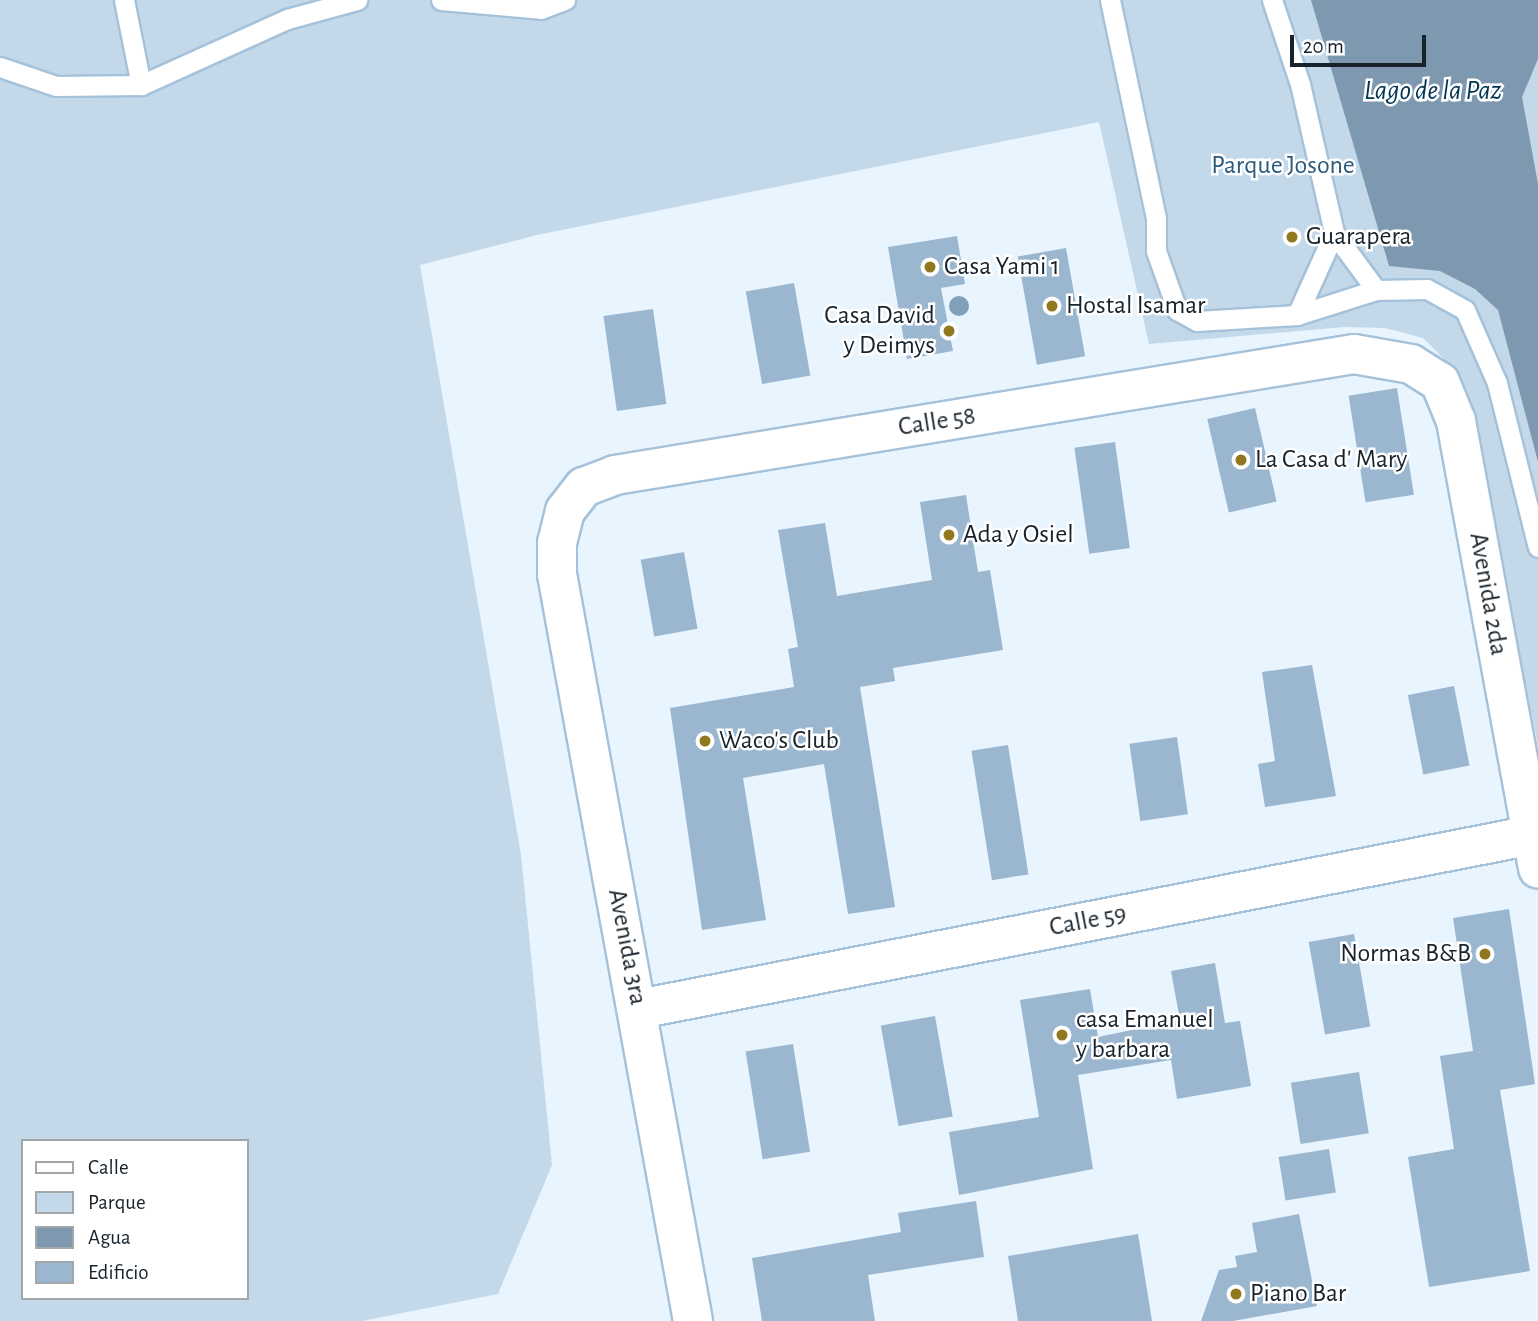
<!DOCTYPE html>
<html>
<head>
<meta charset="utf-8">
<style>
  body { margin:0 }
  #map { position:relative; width:1538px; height:1321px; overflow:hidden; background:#e8f4fe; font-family:"Alegreya Sans",sans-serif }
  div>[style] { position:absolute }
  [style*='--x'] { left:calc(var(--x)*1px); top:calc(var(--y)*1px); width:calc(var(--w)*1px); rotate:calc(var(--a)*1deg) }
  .green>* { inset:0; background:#c3d9ea }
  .water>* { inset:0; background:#7d98af }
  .building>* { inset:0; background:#9ab7cf; transform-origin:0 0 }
  .roads { filter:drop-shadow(2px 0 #a5c2da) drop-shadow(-2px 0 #a5c2da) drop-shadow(0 2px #a5c2da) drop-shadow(0 -2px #a5c2da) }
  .service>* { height:19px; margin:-9.5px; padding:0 9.5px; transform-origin:9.5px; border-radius:9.5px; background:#fff }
  .minor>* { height:38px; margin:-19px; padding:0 19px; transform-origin:19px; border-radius:19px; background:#fff }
  .trees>* { width:20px; height:20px; margin:-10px; border-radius:50%; background:#819fb6 }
  .dots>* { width:19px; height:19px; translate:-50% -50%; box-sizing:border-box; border:4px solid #fff; border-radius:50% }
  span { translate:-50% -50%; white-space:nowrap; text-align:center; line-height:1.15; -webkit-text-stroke:5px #fff; paint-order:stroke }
  .park-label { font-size:26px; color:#2c5a7c }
  .poi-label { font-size:26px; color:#17222b }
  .left { translate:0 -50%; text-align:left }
  .right { translate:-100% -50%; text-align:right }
  .street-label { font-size:26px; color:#17222b }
  .water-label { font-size:28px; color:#013555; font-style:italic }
  .legend { position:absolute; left:21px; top:1139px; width:228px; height:161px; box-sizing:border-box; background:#fff; border:2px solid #a2a7aa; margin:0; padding:9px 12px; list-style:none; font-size:21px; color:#17222b }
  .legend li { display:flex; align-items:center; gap:14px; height:35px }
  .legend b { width:35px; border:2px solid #a2a7aa }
  .scale { position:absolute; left:1290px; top:35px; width:136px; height:32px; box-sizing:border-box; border:4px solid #17222b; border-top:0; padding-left:9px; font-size:21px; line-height:24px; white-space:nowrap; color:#17222b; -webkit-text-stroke:5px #fff; paint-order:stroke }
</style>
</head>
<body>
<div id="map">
  <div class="green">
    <i style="clip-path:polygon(evenodd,0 0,1538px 0,1538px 746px,1467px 394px,1452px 367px,1423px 338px,1385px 328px,1345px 327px,1149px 344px,1099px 122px,537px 235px,420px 265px,521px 855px,552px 1165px,498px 1294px,362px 1321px,0 1321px,0 0,23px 1141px,247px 1141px,247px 1298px,23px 1298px,23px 1141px)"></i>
  </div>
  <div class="water">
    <i style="clip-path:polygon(1311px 0,1538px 0,1538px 59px,1522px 97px,1538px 184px,1538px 462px,1498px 310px,1475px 289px,1440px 271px,1389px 266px)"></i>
  </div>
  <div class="building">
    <i style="clip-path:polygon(957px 236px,965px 284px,941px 288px,953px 351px,907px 359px,888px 247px)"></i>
    <i style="left:1066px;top:248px;width:110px;height:49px;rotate:80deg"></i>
    <i style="left:794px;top:283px;width:94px;height:49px;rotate:80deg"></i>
    <i style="left:653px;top:309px;width:96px;height:50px;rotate:82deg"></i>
    <i style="left:1397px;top:388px;width:108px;height:49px;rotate:81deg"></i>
    <i style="left:1255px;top:408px;width:96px;height:49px;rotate:77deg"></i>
    <i style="left:1115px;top:442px;width:107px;height:41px;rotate:82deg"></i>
    <i style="clip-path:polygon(966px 495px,978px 572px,990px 570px,1003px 650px,893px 668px,895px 681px,860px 687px,895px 907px,848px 914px,824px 764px,743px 778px,766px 920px,702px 930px,670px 708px,794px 687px,788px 649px,798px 647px,778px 530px,825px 523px,837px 596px,932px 580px,920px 502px)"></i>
    <i style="left:684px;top:552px;width:78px;height:44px;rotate:80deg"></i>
    <i style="clip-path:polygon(1312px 665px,1336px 796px,1265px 807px,1258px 764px,1275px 761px,1262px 672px)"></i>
    <i style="left:1454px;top:686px;width:81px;height:47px;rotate:79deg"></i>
    <i style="left:1177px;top:737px;width:78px;height:48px;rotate:82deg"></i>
    <i style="left:1008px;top:745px;width:131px;height:37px;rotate:81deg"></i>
    <i style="clip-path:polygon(1509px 909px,1535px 1084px,1500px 1090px,1530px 1271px,1429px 1287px,1408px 1157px,1454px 1149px,1440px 1056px,1473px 1051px,1453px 918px)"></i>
    <i style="left:1354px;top:934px;width:94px;height:46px;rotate:80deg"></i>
    <i style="clip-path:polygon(1215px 963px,1225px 1023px,1240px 1021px,1251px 1086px,1177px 1099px,1171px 1060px,1078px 1075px,1093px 1169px,959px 1195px,949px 1132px,1039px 1117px,1020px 1000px,1090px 989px,1098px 1037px,1180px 1020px,1171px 971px)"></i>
    <i style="left:935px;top:1016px;width:102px;height:55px;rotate:80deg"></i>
    <i style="left:793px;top:1044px;width:109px;height:48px;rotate:81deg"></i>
    <i style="left:1359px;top:1072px;width:62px;height:69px;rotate:81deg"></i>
    <i style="left:1329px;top:1149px;width:44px;height:51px;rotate:81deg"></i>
    <i style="clip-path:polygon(976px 1201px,984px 1257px,868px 1275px,875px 1321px,762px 1321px,752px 1258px,901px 1232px,898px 1213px)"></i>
    <i style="clip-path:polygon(1299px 1214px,1317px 1306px,1233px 1321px,1201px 1321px,1219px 1270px,1237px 1267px,1235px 1256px,1257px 1252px,1252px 1223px)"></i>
    <i style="clip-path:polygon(1138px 1234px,1152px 1321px,1018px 1321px,1008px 1256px)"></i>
  </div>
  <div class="roads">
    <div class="service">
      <i style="--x:124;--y:0;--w:87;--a:78.7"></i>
      <i style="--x:441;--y:0;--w:100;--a:5.1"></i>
      <i style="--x:541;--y:9;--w:26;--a:-21"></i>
      <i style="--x:1110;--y:0;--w:223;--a:78.1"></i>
      <i style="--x:1156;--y:218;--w:33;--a:90"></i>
      <i style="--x:1156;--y:251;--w:63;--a:70.4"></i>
      <i style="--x:1177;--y:310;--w:23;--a:29"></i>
      <i style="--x:1197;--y:321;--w:100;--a:-3.4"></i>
      <i style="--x:1297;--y:315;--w:83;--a:-17.6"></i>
      <i style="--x:1376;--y:290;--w:51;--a:-1.1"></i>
      <i style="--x:1427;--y:289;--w:43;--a:28.9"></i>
      <i style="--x:1465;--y:310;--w:80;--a:66.3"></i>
      <i style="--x:1497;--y:383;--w:169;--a:76"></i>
      <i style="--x:1272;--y:0;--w:89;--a:71.6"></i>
      <i style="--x:1300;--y:84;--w:153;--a:77.1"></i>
      <i style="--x:1334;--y:233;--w:90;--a:114.3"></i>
      <i style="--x:0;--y:67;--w:59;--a:18.7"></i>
      <i style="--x:56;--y:86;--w:85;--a:-0.7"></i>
      <i style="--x:141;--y:85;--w:160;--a:-24.3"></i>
      <i style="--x:287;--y:19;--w:73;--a:-15.2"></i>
      <i style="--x:1334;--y:233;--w:71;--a:53.6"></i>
    </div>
    <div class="minor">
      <i style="--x:639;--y:1009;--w:916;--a:-11.02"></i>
      <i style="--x:693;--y:1321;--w:759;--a:-100.32"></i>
      <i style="--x:557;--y:574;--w:31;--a:-90"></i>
      <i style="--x:557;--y:543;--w:33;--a:-76"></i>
      <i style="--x:565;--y:511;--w:31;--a:-52"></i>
      <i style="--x:584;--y:487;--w:33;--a:-21"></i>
      <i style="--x:615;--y:475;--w:749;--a:-9.3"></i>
      <i style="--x:1354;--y:354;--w:58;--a:10"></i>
      <i style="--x:1411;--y:364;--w:34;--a:32"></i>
      <i style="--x:1440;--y:382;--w:42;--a:67.7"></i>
      <i style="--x:1456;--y:421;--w:455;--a:79.6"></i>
    </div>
  </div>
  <div class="trees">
    <i style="left:959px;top:306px"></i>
  </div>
  <div class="dots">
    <i style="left:1292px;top:237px;background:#91781e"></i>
    <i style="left:930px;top:267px;background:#91781e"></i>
    <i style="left:1052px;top:306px;background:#91781e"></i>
    <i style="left:949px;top:331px;background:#91781e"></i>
    <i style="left:1241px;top:460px;background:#91781e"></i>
    <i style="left:949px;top:535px;background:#91781e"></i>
    <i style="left:705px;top:741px;background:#91781e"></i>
    <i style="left:1485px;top:954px;background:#91781e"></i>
    <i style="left:1062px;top:1035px;background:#91781e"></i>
    <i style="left:1236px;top:1294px;background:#91781e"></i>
  </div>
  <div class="park-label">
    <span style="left:1283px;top:166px">Parque Josone</span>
  </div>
  <div class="poi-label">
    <span class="left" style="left:1306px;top:237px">Guarapera</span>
    <span class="left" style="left:944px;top:267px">Casa Yami 1</span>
    <span class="left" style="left:1066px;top:306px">Hostal Isamar</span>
    <span class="right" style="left:935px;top:331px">Casa David<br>y Deimys</span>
    <span class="left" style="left:1255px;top:460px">La Casa d' Mary</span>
    <span class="left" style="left:963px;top:535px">Ada y Osiel</span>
    <span class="left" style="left:719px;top:741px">Waco's Club</span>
    <span class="right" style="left:1471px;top:954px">Normas B&amp;B</span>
    <span class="left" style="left:1076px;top:1035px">casa Emanuel<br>y barbara</span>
    <span class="left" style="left:1250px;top:1294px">Piano Bar</span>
  </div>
  <div class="street-label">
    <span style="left:937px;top:422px;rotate:-9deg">Calle 58</span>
    <span style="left:1488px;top:594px;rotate:80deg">Avenida 2da</span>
    <span style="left:1088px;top:921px;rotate:-11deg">Calle 59</span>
    <span style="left:627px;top:947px;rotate:79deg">Avenida 3ra</span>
  </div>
  <div class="water-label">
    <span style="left:1433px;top:91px">Lago de la Paz</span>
  </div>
  <ul class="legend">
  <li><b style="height:9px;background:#fff"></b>Calle</li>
  <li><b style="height:19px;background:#c3d9ea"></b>Parque</li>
  <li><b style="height:19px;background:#7d98af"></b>Agua</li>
  <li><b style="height:19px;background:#9ab7cf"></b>Edificio</li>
  </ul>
  <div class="scale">20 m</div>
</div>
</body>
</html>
